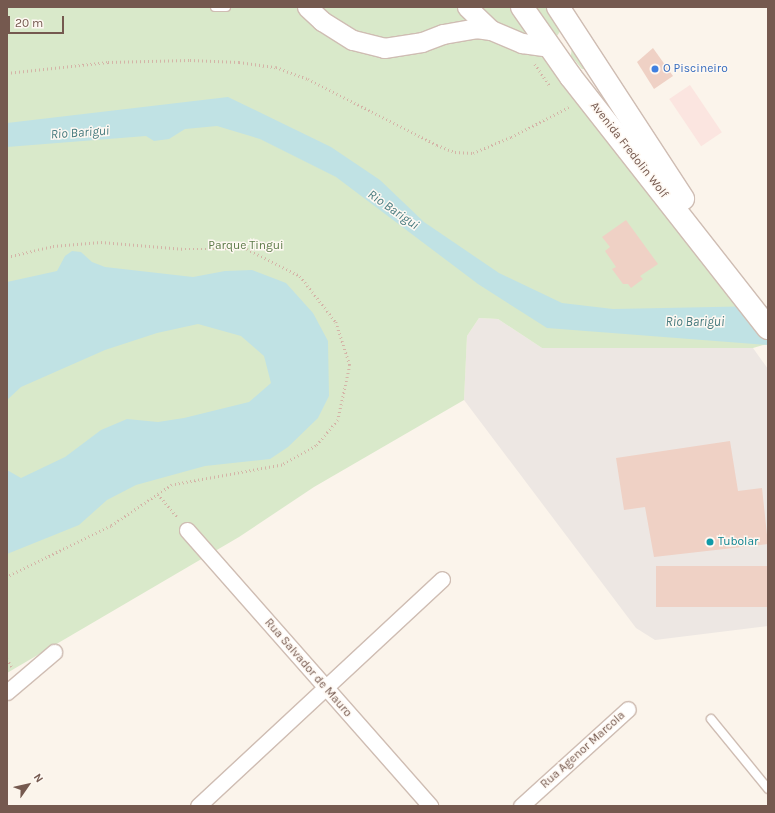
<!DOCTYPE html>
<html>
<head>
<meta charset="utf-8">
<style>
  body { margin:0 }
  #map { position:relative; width:775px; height:813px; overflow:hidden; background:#fbf4eb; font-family:Karla,sans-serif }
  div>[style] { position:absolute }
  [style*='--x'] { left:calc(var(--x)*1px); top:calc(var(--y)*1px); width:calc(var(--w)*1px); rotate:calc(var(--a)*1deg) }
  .commercial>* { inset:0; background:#fbe5e0; transform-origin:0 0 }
  .industrial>* { inset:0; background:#ede7e3 }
  .green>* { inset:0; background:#d9e9ca }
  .water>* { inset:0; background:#c0e2e4 }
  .building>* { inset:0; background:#efd1c5; transform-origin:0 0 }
  .path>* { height:2.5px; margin-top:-1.25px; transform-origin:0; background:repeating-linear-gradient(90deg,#d4b4a7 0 1px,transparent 0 4px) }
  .roads { filter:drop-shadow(1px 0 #cfbdb3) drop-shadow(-1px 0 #cfbdb3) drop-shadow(0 1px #cfbdb3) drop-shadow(0 -1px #cfbdb3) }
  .service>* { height:8px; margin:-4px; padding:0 4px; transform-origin:4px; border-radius:4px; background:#fff }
  .minor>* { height:15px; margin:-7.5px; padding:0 7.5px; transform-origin:7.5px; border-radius:7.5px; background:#fff }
  .tertiary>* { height:19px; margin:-9.5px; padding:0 9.5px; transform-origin:9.5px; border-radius:9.5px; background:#fff }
  .secondary>* { height:22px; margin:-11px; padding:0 11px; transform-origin:11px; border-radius:11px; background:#fff }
  .dots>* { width:11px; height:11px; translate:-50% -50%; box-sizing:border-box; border:2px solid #fef8f2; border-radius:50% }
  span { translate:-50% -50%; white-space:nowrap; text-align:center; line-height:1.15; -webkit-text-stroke:3px #fef8f2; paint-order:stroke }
  .shop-label { font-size:12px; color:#366cbe }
  .left { translate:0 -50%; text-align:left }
  .street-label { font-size:12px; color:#75594f }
  .park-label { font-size:12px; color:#5c7a48 }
  .culture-label { font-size:12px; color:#0d838f }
  .water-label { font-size:13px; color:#477b7f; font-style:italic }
  .frame { position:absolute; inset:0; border:8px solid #75594f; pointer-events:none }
  .north { position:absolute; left:8px; top:765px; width:40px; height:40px; -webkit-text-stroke:3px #fef8f2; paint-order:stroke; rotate:56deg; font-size:11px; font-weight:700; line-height:16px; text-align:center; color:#75594f }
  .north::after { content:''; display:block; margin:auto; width:14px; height:18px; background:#75594f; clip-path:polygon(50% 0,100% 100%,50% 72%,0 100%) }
  .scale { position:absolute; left:8px; top:16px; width:56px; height:18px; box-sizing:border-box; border:2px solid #75594f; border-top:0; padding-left:5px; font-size:12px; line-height:14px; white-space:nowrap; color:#75594f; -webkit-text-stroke:3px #fef8f2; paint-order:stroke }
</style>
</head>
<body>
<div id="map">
  <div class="commercial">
    <i style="left:690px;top:85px;width:57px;height:25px;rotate:56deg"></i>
  </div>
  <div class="industrial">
    <i style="clip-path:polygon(479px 318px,498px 319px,542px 348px,753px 348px,768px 369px,768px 626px,655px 640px,636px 628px,464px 400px,467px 336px)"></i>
  </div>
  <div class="green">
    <i style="clip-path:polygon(7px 7px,522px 7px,767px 344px,753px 348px,542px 348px,498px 319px,479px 318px,467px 336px,464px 400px,314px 487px,239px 537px,7px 673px)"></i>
    <i style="clip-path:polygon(534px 7px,555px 7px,561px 30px,557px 36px)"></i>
    <i style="clip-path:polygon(572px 42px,590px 69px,582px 69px,571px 56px)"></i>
  </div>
  <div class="water">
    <i style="clip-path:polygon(228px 97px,331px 147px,380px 180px,424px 222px,499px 273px,562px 303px,613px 309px,768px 306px,768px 345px,547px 328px,478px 284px,336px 177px,260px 139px,217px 126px,185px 129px,169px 139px,154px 141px,146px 136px,7px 147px,7px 123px)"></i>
    <i style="clip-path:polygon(72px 251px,81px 252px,92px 262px,105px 267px,193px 277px,225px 271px,252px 270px,286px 283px,313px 313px,328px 341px,329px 396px,318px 418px,288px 447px,270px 459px,205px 466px,136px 485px,107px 500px,79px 525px,7px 554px,7px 470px,21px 478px,65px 457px,101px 430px,127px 419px,158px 422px,184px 418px,249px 402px,271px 383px,264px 356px,241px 336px,198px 324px,157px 333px,105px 350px,21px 387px,7px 400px,7px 282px,57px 271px,65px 256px)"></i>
  </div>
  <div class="building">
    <i style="clip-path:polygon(653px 48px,673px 76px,654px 89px,637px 62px)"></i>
    <i style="clip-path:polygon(626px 220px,658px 264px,640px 276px,643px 279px,631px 288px,628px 284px,623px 284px,612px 269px,616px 267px,605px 251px,610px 247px,602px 237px)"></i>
    <i style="clip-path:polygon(730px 441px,738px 491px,762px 488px,768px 544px,654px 557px,645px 507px,624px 510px,616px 458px)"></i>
    <i style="left:768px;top:566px;width:41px;height:112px;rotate:90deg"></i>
  </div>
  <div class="path">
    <i style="--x:535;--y:64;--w:27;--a:56"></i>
    <i style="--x:7;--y:73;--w:102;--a:-6.2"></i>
    <i style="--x:108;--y:62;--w:82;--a:-1.4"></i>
    <i style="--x:190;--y:60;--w:49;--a:2.3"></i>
    <i style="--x:239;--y:62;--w:37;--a:8"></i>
    <i style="--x:276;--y:67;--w:34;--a:21"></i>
    <i style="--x:308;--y:79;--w:145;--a:27.1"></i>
    <i style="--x:437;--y:145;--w:19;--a:21"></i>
    <i style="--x:455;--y:152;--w:18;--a:3"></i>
    <i style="--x:473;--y:153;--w:41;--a:-22.8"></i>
    <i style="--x:511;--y:137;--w:65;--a:-27.3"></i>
    <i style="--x:7;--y:257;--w:47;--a:-13.4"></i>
    <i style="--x:53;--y:246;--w:48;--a:-4.8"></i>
    <i style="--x:101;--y:242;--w:84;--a:4.8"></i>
    <i style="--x:185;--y:249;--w:62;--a:0"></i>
    <i style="--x:247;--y:249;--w:59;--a:27"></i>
    <i style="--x:300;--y:276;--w:58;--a:52"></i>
    <i style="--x:336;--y:322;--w:45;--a:72"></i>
    <i style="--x:350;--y:365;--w:56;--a:102.3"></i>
    <i style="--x:338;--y:420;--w:34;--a:130"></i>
    <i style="--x:316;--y:446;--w:39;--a:151"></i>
    <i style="--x:282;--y:465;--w:112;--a:169.7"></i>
    <i style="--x:172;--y:485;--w:73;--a:146.1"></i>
    <i style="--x:111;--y:526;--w:116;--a:153.9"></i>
    <i style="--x:158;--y:494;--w:30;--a:50"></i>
    <i style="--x:7;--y:659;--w:9;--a:58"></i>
  </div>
  <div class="roads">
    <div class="service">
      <i style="--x:215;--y:7;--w:11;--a:0"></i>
      <i style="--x:711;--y:719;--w:90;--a:50.8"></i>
    </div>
    <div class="minor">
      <i style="--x:187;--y:530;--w:368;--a:48.6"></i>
      <i style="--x:7;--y:692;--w:62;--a:-40.4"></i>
      <i style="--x:198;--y:806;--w:333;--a:-42.9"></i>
      <i style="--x:521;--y:806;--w:144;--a:-42.2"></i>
    </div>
    <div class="tertiary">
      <i style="--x:307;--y:7;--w:21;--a:43"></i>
      <i style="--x:322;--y:21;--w:36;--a:32"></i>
      <i style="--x:353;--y:40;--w:32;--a:14"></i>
      <i style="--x:384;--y:48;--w:38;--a:-9"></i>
      <i style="--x:422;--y:42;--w:22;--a:-21"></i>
      <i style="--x:443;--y:34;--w:34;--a:-10"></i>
      <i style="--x:476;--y:28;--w:15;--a:8"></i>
      <i style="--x:491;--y:30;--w:34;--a:23"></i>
      <i style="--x:522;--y:43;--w:27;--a:8"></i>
      <i style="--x:467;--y:7;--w:33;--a:44"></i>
    </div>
    <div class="secondary">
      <i style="--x:522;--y:7;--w:85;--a:55"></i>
      <i style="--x:571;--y:77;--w:319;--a:51.9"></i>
      <i style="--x:558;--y:7;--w:229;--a:56.9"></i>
    </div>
  </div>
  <div class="dots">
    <i style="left:655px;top:69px;background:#3f7fe0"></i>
    <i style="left:710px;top:542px;background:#0f9aa8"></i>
  </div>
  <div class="shop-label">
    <span class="left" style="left:663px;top:69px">O Piscineiro</span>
  </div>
  <div class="street-label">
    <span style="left:629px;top:150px;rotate:52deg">Avenida Fredolin Wolf</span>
    <span style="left:308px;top:668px;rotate:49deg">Rua Salvador de Mauro</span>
    <span style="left:583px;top:750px;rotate:-42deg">Rua Agenor Marcola</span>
  </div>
  <div class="park-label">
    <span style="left:246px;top:246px">Parque Tingui</span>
  </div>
  <div class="culture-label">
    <span class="left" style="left:718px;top:542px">Tubolar</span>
  </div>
  <div class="water-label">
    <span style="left:80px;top:133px;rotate:-4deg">Rio Barigui</span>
    <span style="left:393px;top:210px;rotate:35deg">Rio Barigui</span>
    <span style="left:695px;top:322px">Rio Barigui</span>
  </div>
  <div class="frame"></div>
  <div class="north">N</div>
  <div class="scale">20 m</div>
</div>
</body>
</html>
